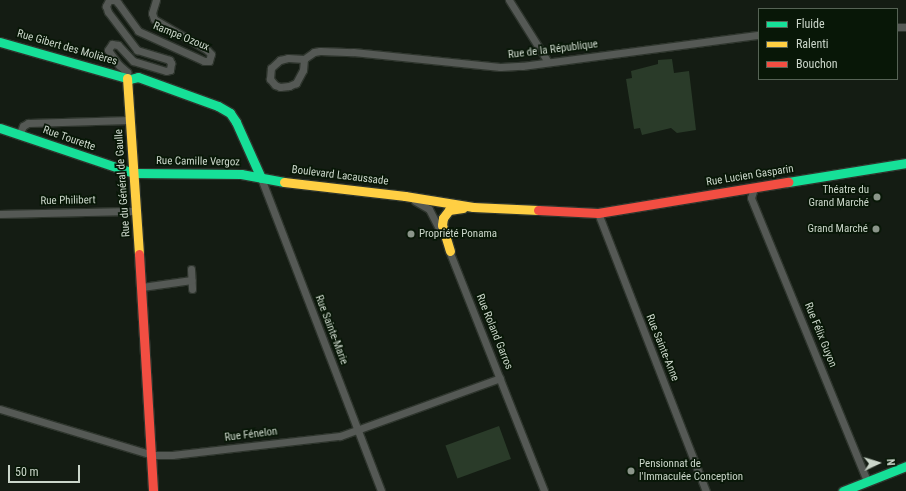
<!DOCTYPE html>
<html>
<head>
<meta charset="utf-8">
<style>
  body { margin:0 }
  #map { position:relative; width:906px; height:491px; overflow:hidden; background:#141c13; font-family:"Roboto Condensed",sans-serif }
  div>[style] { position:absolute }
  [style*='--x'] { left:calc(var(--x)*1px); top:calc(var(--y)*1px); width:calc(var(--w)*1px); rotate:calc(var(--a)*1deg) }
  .green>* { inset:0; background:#2a3b29; transform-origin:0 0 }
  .roads { filter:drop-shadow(1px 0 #2e352d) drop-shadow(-1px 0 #2e352d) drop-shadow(0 1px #2e352d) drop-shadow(0 -1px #2e352d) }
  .street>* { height:7px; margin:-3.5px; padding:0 3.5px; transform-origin:3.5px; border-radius:3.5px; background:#555955 }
  .fast>* { height:9px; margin:-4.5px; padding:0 4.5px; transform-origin:4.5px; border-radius:4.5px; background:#16e098 }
  .slow>* { height:9px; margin:-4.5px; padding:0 4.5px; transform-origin:4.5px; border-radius:4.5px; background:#ffcf43 }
  .jam>* { height:9px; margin:-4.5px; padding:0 4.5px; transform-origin:4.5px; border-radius:4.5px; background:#f24e42 }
  .dots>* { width:11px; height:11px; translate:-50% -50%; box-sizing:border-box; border:2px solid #081707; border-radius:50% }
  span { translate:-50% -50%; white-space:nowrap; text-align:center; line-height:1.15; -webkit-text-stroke:3.5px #081707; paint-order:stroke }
  .street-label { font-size:11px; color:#cbd6ca }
  .poi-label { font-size:11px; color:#cbd6ca }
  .right { translate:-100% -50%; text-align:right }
  .left { translate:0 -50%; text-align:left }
  .legend { position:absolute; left:758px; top:8px; width:140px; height:72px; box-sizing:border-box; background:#081707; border:1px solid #566355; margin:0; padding:5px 7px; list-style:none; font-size:12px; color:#cbd6ca }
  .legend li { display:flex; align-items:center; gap:8px; height:20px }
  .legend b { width:20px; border:1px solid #566355 }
  .north { position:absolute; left:858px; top:443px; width:40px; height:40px; -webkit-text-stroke:3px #081707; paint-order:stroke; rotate:86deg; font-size:11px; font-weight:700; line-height:16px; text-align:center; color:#cbd6ca }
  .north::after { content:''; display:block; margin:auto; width:14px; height:18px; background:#cbd6ca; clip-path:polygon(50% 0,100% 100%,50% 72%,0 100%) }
  .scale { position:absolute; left:8px; top:465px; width:72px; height:18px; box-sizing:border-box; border:2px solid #cbd6ca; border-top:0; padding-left:5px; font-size:12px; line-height:14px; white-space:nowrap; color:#cbd6ca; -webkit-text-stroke:3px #081707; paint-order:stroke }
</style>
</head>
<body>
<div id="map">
  <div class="green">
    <i style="clip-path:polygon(672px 59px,674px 73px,689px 71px,696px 130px,677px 133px,671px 128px,642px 135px,640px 128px,634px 129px,626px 79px,632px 78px,631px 71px,658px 64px,658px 60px)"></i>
    <i style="left:499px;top:426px;width:35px;height:57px;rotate:70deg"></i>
  </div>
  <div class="roads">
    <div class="street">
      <i style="--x:114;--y:0;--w:5;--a:180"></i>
      <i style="--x:109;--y:0;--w:7;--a:117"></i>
      <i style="--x:106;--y:6;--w:6;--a:72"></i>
      <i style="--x:108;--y:12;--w:48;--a:52.7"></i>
      <i style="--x:137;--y:50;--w:34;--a:17"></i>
      <i style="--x:169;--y:60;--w:4;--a:56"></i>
      <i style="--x:171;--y:63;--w:7;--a:98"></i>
      <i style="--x:170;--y:70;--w:4;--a:166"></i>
      <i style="--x:166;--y:71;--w:34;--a:-163"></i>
      <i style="--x:133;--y:61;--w:22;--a:-133"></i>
      <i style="--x:118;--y:45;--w:6;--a:-171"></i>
      <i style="--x:112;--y:44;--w:7;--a:124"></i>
      <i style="--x:108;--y:50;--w:19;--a:54"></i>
      <i style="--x:119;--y:65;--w:11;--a:41"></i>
      <i style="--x:127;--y:72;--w:6;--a:90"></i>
      <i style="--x:115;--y:0;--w:4;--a:45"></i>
      <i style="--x:118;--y:3;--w:34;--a:54"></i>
      <i style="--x:138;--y:31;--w:72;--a:24.4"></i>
      <i style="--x:204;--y:61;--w:5;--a:0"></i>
      <i style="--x:209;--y:61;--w:7;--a:-74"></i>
      <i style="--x:211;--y:54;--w:6;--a:-135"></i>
      <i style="--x:207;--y:50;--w:61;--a:-149.7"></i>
      <i style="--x:154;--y:19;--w:6;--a:-108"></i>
      <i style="--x:152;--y:13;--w:14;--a:-73"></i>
      <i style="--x:509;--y:0;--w:73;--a:57.8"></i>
      <i style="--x:897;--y:27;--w:9;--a:0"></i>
      <i style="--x:304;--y:59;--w:11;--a:95"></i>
      <i style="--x:303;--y:70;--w:15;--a:118"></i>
      <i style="--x:296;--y:83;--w:8;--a:157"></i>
      <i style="--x:289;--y:86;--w:9;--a:174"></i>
      <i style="--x:280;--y:87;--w:5;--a:-158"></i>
      <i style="--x:275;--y:85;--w:8;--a:-130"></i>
      <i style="--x:270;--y:79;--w:11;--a:-85"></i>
      <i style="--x:271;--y:68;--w:12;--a:-42"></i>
      <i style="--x:280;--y:60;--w:8;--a:-14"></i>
      <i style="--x:288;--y:58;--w:16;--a:4"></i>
      <i style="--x:304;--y:59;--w:12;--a:-35"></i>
      <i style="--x:314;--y:52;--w:6;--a:-9"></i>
      <i style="--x:320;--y:51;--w:33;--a:2"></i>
      <i style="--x:353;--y:52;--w:148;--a:5.8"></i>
      <i style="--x:500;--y:67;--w:22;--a:-3"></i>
      <i style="--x:522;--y:66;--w:239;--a:-7.5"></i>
      <i style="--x:19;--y:135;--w:10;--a:-66"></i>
      <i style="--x:23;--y:126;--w:6;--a:-31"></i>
      <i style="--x:28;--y:123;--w:102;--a:-1.7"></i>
      <i style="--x:261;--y:178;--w:335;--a:69"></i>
      <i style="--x:754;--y:188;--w:10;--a:107"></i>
      <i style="--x:751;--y:198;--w:306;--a:67.7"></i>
      <i style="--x:415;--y:201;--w:16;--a:30"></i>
      <i style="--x:429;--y:209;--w:25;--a:63"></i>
      <i style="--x:598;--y:213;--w:298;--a:68.8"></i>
      <i style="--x:0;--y:214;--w:137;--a:-1.3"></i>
      <i style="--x:448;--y:248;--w:261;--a:68.4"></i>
      <i style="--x:191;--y:269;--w:20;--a:87"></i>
      <i style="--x:142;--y:287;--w:50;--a:-8"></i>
      <i style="--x:0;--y:409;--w:159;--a:16.8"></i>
      <i style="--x:152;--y:455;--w:20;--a:0"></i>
      <i style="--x:172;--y:455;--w:169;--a:-6.5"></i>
      <i style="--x:340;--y:436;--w:170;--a:-19.9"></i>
    </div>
    <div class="fast">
      <i style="--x:0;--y:42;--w:135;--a:15.9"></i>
      <i style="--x:130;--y:79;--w:8;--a:-14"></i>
      <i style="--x:138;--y:77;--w:85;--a:19.9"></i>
      <i style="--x:218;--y:106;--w:14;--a:30"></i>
      <i style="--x:230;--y:113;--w:11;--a:56"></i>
      <i style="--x:236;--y:122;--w:61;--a:65.9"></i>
      <i style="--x:0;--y:128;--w:141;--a:18.6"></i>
      <i style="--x:134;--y:173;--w:107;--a:0.5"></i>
      <i style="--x:241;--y:174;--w:44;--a:10.5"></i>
      <i style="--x:788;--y:182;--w:120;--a:-9.1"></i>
      <i style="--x:843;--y:491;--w:68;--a:-21.6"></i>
    </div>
    <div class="slow">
      <i style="--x:127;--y:78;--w:176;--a:86.1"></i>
      <i style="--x:284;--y:182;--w:122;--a:6.6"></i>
      <i style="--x:405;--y:196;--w:69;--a:9.2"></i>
      <i style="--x:473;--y:207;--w:65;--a:2.6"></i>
      <i style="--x:450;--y:251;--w:27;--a:-107"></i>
      <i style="--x:442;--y:225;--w:7;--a:-82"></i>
      <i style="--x:443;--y:218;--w:10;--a:-53"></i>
      <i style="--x:449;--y:210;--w:14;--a:-8"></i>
    </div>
    <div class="jam">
      <i style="--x:538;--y:210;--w:60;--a:2.9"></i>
      <i style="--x:598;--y:213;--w:193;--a:-9.3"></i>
      <i style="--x:139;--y:254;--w:237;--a:86.6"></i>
    </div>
  </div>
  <div class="dots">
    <i style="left:877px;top:197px;background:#8b958a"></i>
    <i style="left:876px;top:229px;background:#8b958a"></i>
    <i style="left:411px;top:234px;background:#8b958a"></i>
    <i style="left:631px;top:471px;background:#8b958a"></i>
  </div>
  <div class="street-label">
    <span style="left:181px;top:37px;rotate:22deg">Rampe Ozoux</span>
    <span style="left:67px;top:48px;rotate:16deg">Rue Gibert des Molières</span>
    <span style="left:553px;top:50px;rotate:-7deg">Rue de la République</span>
    <span style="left:69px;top:139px;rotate:19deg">Rue Tourette</span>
    <span style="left:198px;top:162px;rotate:1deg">Rue Camille Vergoz</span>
    <span style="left:340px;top:176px;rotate:7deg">Boulevard Lacaussade</span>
    <span style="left:750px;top:176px;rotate:-9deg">Rue Lucien Gasparin</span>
    <span style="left:123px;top:183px;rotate:-94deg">Rue du Général de Gaulle</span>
    <span style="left:68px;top:201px;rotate:-1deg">Rue Philibert</span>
    <span style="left:331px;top:330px;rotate:69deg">Rue Sainte-Marie</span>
    <span style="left:494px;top:332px;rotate:68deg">Rue Roland Garros</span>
    <span style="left:820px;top:335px;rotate:68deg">Rue Félix Guyon</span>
    <span style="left:662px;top:348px;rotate:68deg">Rue Sainte-Anne</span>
    <span style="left:251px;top:435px;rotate:-7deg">Rue Fénelon</span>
  </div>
  <div class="poi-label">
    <span class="right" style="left:869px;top:197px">Théatre du<br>Grand Marché</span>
    <span class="right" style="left:868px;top:229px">Grand Marché</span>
    <span class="left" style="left:419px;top:234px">Propriété Ponama</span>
    <span class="left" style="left:639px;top:471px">Pensionnat de<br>l'Immaculée Conception</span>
  </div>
  <ul class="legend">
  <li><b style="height:5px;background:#16e098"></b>Fluide</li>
  <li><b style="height:5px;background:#ffcf43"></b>Ralenti</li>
  <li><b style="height:5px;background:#f24e42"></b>Bouchon</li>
  </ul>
  <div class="north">N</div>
  <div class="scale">50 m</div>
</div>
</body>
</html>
